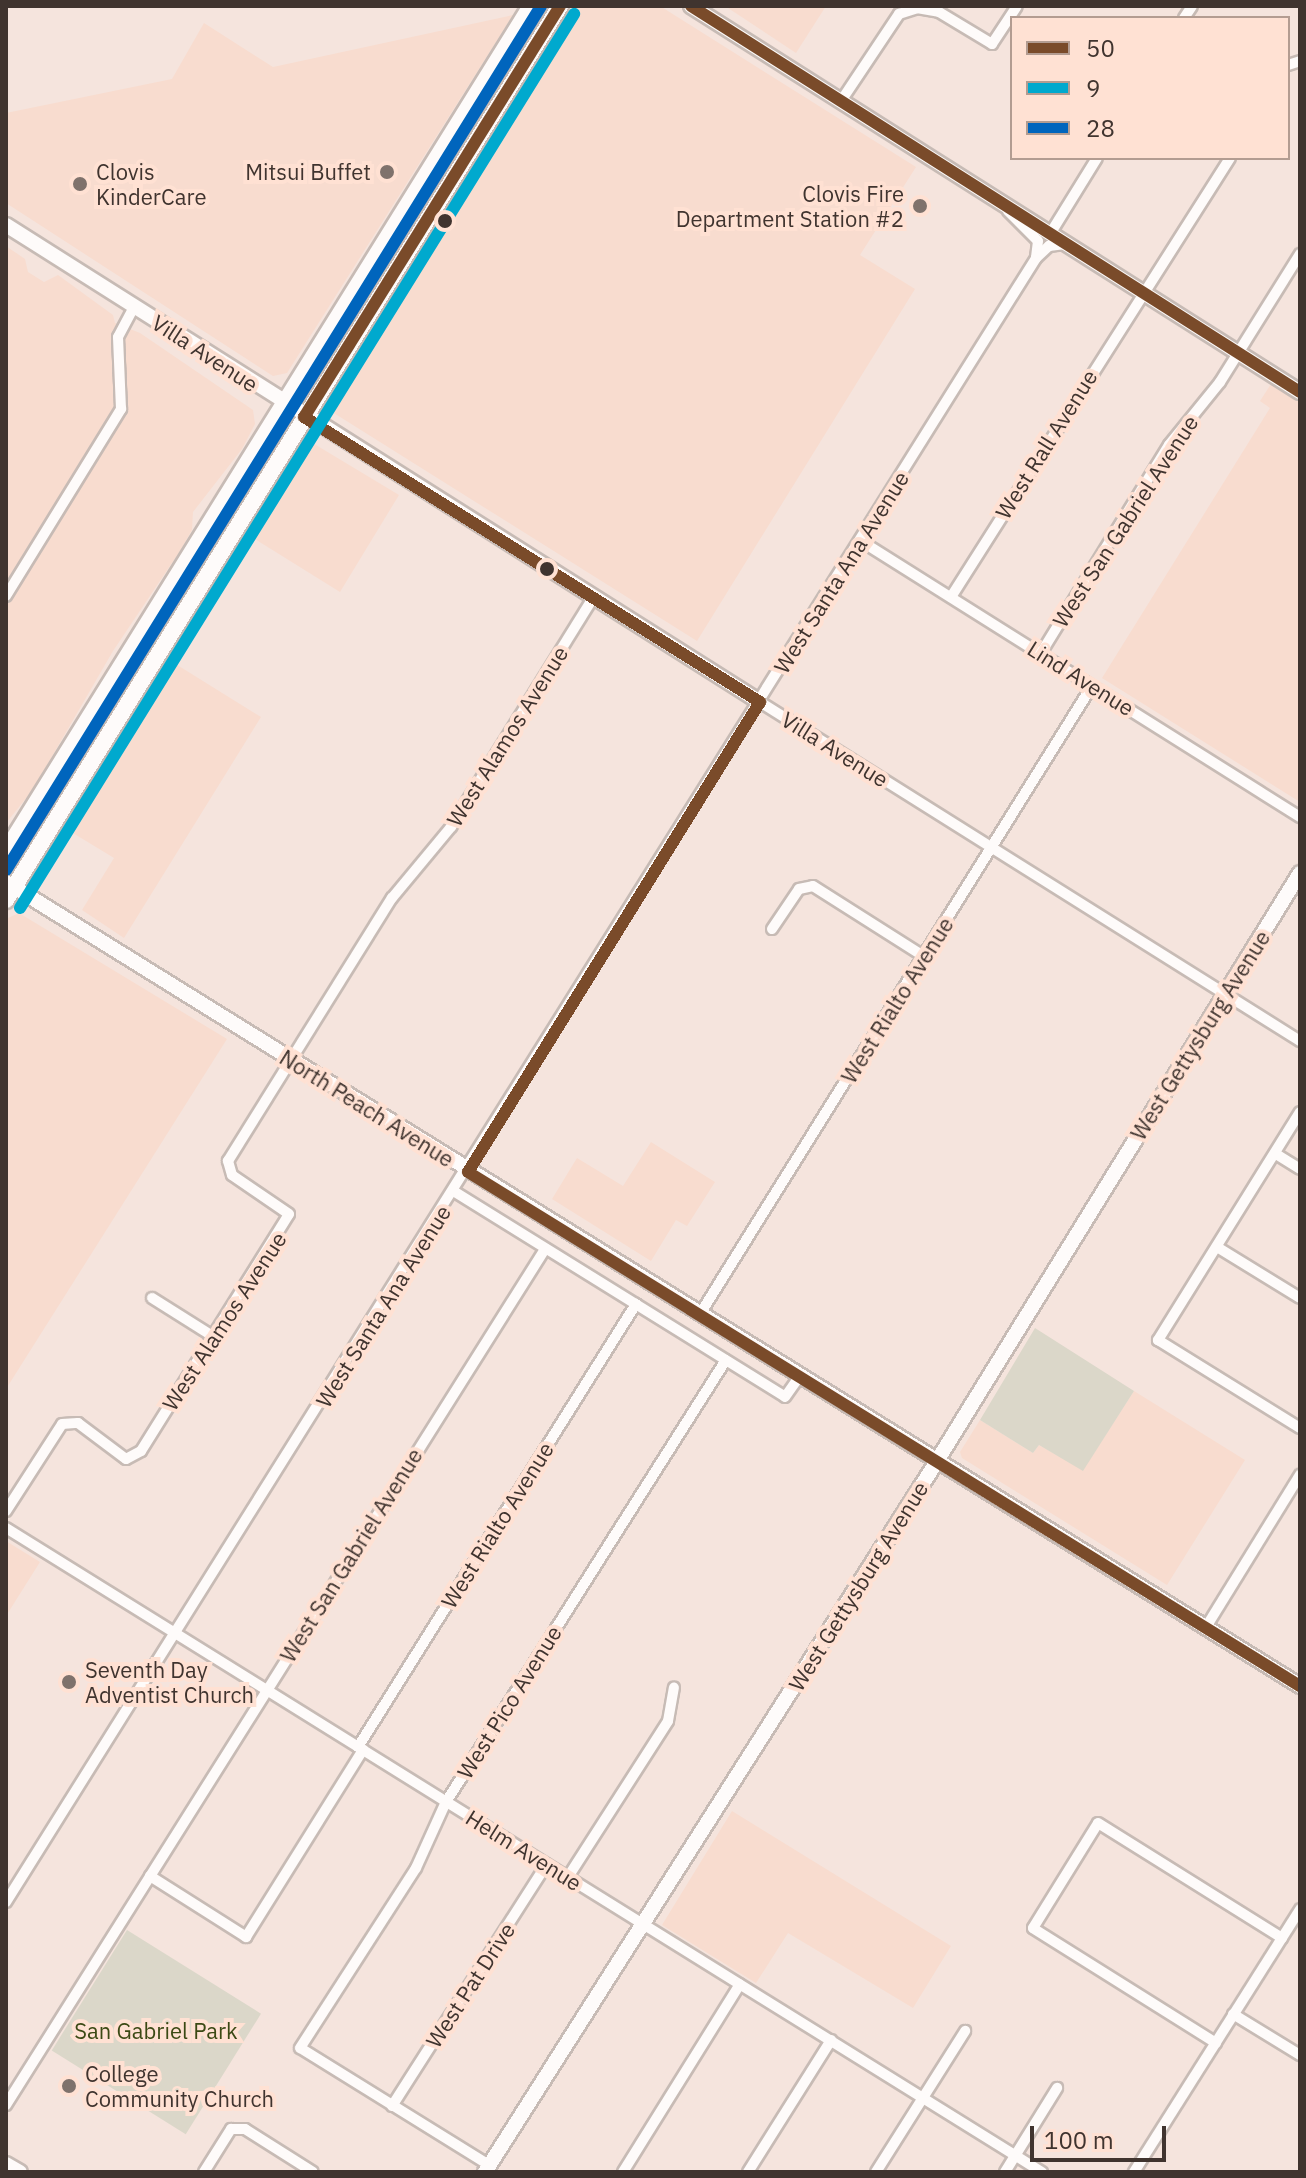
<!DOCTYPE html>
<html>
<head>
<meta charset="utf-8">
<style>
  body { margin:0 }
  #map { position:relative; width:1306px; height:2178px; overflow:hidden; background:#f5e4dd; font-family:"IBM Plex Sans",sans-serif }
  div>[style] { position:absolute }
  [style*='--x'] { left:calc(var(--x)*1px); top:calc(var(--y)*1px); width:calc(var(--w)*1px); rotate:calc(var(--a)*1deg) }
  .built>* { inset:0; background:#f8dccf }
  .green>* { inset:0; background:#dbd7c9; transform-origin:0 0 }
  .roads { filter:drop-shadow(2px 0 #c7bbb5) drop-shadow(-2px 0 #c7bbb5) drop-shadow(0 2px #c7bbb5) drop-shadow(0 -2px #c7bbb5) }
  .street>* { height:10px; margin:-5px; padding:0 5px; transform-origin:5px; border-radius:5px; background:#fefbfa }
  .secondary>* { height:14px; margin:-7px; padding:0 7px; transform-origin:7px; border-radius:7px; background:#fefbfa }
  .primary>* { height:16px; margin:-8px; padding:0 8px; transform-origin:8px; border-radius:8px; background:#fefbfa }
  .bus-1>* { height:12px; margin:-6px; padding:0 6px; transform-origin:6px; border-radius:6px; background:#7a4b2a }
  .bus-2>* { height:12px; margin:-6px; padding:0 6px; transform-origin:6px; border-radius:6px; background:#00a9ce }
  .bus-3>* { height:12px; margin:-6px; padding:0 6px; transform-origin:6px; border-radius:6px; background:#0065bd }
  .dots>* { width:22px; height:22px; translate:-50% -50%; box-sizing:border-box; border:4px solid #ffe1d3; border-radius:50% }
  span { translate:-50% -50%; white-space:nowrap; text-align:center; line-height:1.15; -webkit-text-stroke:8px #ffe1d3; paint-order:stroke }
  .poi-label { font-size:22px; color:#40342f }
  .left { translate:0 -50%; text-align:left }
  .right { translate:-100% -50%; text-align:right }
  .street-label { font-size:22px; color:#40342f }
  .park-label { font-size:22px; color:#3b4914 }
  .frame { position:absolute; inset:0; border:8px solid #40342f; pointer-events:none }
  .legend { position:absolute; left:1010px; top:16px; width:280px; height:144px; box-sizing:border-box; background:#ffe1d3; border:2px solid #b39c91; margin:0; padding:10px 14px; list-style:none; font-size:24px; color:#40342f }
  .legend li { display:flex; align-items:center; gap:16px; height:40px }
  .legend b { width:40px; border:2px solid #b39c91 }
  .scale { position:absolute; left:1030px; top:2126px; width:136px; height:36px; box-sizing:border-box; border:4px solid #40342f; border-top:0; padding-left:10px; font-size:24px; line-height:28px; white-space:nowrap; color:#40342f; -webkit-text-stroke:6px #ffe1d3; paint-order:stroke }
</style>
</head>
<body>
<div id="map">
  <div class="built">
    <i style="clip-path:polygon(574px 6px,660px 6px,916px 167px,860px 255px,915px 289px,697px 641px,329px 410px,327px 402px,431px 237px,435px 239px,458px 201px,466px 197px,459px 192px,511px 116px)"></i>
    <i style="clip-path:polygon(725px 6px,826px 6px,796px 53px)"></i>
    <i style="clip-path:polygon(513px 15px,287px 373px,273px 376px,6px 203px,6px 113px,172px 79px,204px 23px,273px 67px)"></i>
    <i style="clip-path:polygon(6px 246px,25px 259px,28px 272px,44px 282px,58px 275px,113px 315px,115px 323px,140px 333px,253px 410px,255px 424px,242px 449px,193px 512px,192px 530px,180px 551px,113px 651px,32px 791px,6px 823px)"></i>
    <i style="clip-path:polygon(1271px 384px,1300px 400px,1300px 802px,1102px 678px,1270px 408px,1260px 401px)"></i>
    <i style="clip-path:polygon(311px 442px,399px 495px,340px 592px,245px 533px,301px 444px)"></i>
    <i style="clip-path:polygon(166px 658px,261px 717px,124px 938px,82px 910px,114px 858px,63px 827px)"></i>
    <i style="clip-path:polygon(19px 913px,227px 1039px,6px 1389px,6px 919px)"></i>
    <i style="clip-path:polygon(651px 1142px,715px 1182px,687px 1226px,676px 1220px,651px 1261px,552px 1199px,577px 1158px,623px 1186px)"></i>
    <i style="clip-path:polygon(1134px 1391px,1245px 1460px,1167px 1585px,962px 1458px,960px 1452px,980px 1420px,1033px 1453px,1039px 1445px,1083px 1470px)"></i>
    <i style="clip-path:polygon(6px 1541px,40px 1562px,6px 1616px)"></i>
    <i style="clip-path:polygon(732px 1811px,951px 1946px,913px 2008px,788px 1933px,756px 1983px,662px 1925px)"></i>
  </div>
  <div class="green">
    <i style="clip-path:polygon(1035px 1328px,1134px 1391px,1083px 1471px,1039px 1445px,1033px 1453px,980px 1420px)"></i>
    <i style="left:127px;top:1930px;width:158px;height:142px;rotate:32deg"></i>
  </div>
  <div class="roads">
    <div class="street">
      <i style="--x:1184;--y:18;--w:14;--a:-56"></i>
      <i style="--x:1288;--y:65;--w:13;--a:-18"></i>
      <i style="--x:841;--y:101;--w:105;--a:-56.3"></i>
      <i style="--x:899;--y:14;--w:19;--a:-18"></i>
      <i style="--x:917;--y:8;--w:22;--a:10"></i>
      <i style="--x:939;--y:12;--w:62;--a:31.1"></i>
      <i style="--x:992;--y:44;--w:45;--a:-56.7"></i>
      <i style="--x:1008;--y:211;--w:42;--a:45"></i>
      <i style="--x:1038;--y:241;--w:16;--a:97"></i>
      <i style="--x:1050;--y:234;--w:89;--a:-58.3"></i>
      <i style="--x:861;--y:541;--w:519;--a:32.16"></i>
      <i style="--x:6;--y:596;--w:220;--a:-58.4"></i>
      <i style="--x:121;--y:409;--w:72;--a:-92.4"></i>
      <i style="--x:118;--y:337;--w:34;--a:-62"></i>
      <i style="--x:951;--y:597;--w:520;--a:-57.56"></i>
      <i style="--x:1041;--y:653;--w:244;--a:-58.4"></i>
      <i style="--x:1169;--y:445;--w:81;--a:-51"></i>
      <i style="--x:1220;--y:382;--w:151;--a:-58"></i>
      <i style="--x:760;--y:702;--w:638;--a:32.12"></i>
      <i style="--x:772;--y:929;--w:48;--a:-56"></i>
      <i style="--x:799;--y:889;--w:14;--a:-12"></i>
      <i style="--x:813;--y:886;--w:133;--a:32.4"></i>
      <i style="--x:1300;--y:1112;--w:269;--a:121.9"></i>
      <i style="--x:1158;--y:1340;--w:167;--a:31.8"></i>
      <i style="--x:1276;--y:1154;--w:28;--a:32"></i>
      <i style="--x:455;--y:1192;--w:388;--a:31.8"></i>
      <i style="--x:785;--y:1397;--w:24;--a:-55"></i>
      <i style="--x:1217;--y:1247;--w:97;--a:31.6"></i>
      <i style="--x:152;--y:1298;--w:73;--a:32.2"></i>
      <i style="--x:700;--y:1314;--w:740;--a:-58.03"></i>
      <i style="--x:6;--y:1511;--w:103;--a:-57.2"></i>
      <i style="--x:62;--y:1424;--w:16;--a:-4"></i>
      <i style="--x:78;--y:1423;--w:60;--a:36.9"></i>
      <i style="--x:126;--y:1459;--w:17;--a:-28"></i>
      <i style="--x:141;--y:1451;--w:279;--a:-58"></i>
      <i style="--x:289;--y:1214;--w:69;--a:-145.6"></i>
      <i style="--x:232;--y:1175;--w:15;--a:-106"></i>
      <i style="--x:228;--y:1161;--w:310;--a:-58.1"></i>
      <i style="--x:392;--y:898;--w:92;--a:-50.3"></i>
      <i style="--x:451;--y:827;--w:269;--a:-58.2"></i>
      <i style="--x:6;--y:1528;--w:1220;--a:31.87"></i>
      <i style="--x:1206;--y:1627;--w:179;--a:-58.3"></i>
      <i style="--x:358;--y:1747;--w:523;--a:-57.89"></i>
      <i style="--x:150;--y:1876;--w:114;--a:32.4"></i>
      <i style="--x:246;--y:1937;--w:221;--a:-58"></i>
      <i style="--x:568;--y:1877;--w:185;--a:-57.3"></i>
      <i style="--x:668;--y:1721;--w:34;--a:-80"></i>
      <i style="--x:6;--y:1902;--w:1940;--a:-57.93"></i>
      <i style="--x:1036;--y:258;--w:18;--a:-43"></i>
      <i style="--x:1049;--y:246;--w:16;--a:-7"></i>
      <i style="--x:1233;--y:2014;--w:79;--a:31.5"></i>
      <i style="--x:1216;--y:2043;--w:216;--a:-147.9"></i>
      <i style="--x:1033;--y:1928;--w:123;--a:-58.2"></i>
      <i style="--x:1098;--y:1823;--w:217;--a:32"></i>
      <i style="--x:6;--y:2105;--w:1012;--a:-57.8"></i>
      <i style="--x:392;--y:2106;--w:287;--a:-57.4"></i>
      <i style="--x:489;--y:2165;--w:222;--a:-148.2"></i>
      <i style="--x:300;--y:2048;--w:214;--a:-57.2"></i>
      <i style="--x:416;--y:1868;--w:72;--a:-65.6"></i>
      <i style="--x:446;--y:1802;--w:523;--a:-57.65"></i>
      <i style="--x:204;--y:2172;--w:51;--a:-57.9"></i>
      <i style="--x:231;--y:2129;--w:14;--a:0"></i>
      <i style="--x:245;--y:2129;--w:80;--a:32.3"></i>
      <i style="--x:623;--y:2172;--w:221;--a:-58.1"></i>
      <i style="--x:748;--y:2172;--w:156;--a:-57.8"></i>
      <i style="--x:876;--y:2172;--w:167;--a:-57.7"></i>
      <i style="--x:1005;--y:2172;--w:99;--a:-58.2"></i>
      <i style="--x:1134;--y:2172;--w:311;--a:-57.7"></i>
    </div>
    <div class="secondary">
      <i style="--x:691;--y:6;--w:721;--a:32.37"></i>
      <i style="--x:6;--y:225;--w:892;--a:32.32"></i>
      <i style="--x:6;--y:882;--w:1523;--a:31.85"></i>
      <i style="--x:6;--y:2164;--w:16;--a:30"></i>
      <i style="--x:485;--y:2172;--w:843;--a:-57.55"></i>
      <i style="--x:937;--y:1461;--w:691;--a:-58.31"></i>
    </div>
    <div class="primary">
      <i style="--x:6;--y:851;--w:995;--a:-58.15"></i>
      <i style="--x:6;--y:900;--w:1052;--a:-58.21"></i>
    </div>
  </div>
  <div class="bus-1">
    <i style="--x:560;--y:6;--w:484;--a:121.9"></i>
    <i style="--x:304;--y:417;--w:538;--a:32.01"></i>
    <i style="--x:760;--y:702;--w:553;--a:121.85"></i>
    <i style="--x:468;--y:1172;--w:978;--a:31.71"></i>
    <i style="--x:691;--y:6;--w:721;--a:32.37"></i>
  </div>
  <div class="bus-2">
    <i style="--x:20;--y:908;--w:1052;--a:-58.21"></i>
  </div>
  <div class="bus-3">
    <i style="--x:6;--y:870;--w:1016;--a:-58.23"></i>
  </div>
  <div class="dots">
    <i style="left:387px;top:172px;background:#7f726c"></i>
    <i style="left:80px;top:184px;background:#7f726c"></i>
    <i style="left:920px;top:206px;background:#7f726c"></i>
    <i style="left:445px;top:221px;background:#40342f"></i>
    <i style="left:547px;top:569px;background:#40342f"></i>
    <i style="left:69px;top:1682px;background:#7f726c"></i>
    <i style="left:69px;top:2086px;background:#7f726c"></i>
  </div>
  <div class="poi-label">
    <span class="left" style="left:96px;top:184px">Clovis<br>KinderCare</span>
    <span class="right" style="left:371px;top:172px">Mitsui Buffet</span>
    <span class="right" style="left:904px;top:206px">Clovis Fire<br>Department Station #2</span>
    <span class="left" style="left:85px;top:1682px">Seventh Day<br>Adventist Church</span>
    <span class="left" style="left:85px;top:2086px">College<br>Community Church</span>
  </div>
  <div class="street-label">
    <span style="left:205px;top:353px;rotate:33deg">Villa Avenue</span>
    <span style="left:1046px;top:444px;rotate:-58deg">West Rall Avenue</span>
    <span style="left:1125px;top:521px;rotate:-57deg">West San Gabriel Avenue</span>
    <span style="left:841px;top:572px;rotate:-58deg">West Santa Ana Avenue</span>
    <span style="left:1081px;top:678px;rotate:32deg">Lind Avenue</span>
    <span style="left:507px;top:736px;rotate:-58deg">West Alamos Avenue</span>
    <span style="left:835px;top:749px;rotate:32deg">Villa Avenue</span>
    <span style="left:897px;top:1000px;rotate:-58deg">West Rialto Avenue</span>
    <span style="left:1200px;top:1035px;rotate:-58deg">West Gettysburg Avenue</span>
    <span style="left:367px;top:1108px;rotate:32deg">North Peach Avenue</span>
    <span style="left:383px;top:1306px;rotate:-58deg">West Santa Ana Avenue</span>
    <span style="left:224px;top:1321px;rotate:-57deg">West Alamos Avenue</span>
    <span style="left:497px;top:1525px;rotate:-58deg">West Rialto Avenue</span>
    <span style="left:351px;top:1555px;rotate:-58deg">West San Gabriel Avenue</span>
    <span style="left:858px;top:1586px;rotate:-58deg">West Gettysburg Avenue</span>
    <span style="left:509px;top:1702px;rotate:-58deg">West Pico Avenue</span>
    <span style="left:524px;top:1850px;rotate:32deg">Helm Avenue</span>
    <span style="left:470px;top:1985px;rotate:-57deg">West Pat Drive</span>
  </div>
  <div class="park-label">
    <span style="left:156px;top:2031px">San Gabriel Park</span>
  </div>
  <div class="frame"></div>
  <ul class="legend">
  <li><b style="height:10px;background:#7a4b2a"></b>50</li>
  <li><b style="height:10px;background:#00a9ce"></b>9</li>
  <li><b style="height:10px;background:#0065bd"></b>28</li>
  </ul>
  <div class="scale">100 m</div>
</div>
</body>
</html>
